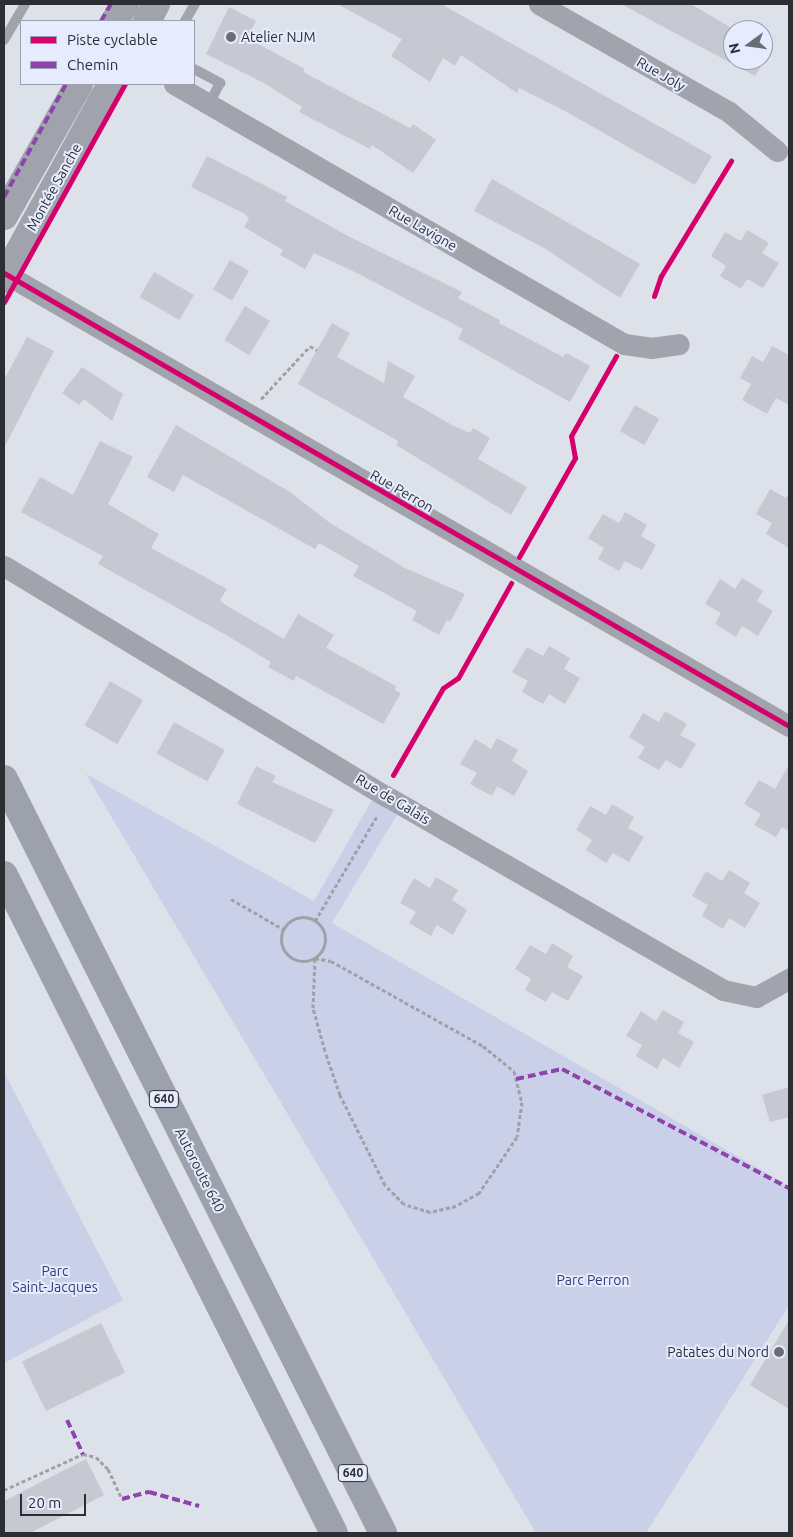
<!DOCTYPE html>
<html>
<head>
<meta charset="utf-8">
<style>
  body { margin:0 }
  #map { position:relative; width:793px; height:1537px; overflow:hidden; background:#dde1ea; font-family:Ubuntu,sans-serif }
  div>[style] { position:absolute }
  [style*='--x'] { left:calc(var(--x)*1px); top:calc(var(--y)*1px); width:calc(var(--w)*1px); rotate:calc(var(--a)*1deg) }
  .green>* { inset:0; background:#c9d0e7 }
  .building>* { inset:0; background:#c6c9d1; transform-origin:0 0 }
  .path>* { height:3px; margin-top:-1.5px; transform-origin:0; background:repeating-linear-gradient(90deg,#9fa1a9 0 4px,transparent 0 6.5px) }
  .path>.ring { margin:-1.5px; padding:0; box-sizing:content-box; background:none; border:3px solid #9fa1a9; border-radius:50% }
  .lane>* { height:10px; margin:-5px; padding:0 5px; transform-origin:5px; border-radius:5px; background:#a1a4ac }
  .street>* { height:21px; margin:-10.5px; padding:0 10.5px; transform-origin:10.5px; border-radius:10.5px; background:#a1a4ac }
  .secondary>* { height:28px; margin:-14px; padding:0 14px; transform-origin:14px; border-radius:14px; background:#a0a3ac }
  .highway>* { height:28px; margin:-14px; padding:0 14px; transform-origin:14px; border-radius:14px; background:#9da1ab }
  .quiet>* { height:4px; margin-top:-2px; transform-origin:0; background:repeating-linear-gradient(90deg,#8e44ad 0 8px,transparent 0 12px) }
  .cycleway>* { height:5px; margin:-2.5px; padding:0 2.5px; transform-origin:2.5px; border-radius:2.5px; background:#d6006c }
  .dots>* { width:14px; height:14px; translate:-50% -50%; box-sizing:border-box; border:2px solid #e6ebfd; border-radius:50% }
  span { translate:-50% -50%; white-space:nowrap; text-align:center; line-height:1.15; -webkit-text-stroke:4px #e6ebfd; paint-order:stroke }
  .shield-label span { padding:1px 4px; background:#e6ebfd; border:1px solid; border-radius:4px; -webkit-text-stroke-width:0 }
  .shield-label { font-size:12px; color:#2c2e34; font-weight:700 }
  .poi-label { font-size:14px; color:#2c2e34 }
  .left { translate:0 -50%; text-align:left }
  .right { translate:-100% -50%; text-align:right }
  .street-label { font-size:14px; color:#2c2e34 }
  .park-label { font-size:14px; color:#2f3b79 }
  .frame { position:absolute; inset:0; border:5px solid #2c2e34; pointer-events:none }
  .legend { position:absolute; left:20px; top:20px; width:175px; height:65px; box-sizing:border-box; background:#e6ebfd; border:1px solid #9c9fad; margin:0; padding:6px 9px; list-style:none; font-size:15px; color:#2c2e34 }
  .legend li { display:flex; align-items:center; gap:10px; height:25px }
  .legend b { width:25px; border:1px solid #9c9fad }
  .north { position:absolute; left:723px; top:20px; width:50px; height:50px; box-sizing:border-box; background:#e6ebfd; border:1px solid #9c9fad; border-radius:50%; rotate:256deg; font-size:14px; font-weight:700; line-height:20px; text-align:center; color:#2c2e34 }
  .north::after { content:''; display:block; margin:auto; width:18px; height:22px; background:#6a6d74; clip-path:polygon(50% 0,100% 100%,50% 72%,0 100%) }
  .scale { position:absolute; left:20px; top:1494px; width:66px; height:22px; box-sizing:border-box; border:2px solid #2c2e34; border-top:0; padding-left:6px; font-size:15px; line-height:18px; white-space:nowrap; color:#2c2e34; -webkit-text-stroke:4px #e6ebfd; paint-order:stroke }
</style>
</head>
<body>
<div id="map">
  <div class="green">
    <i style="clip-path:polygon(86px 774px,314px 901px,376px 793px,398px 813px,332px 923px,789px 1186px,789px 1305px,646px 1533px,536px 1533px)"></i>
    <i style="clip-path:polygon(4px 1072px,123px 1300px,4px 1363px)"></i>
  </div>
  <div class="building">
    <i style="clip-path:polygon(337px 4px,441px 4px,712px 156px,695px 185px,565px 111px,519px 88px,517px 93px,461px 55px,455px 66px,443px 58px,430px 82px,391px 56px,402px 39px)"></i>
    <i style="clip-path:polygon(621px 4px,691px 4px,735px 30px,733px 60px,763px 60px,763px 42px,772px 48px,755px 76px)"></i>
    <i style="clip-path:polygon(229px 7px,256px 21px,247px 38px,305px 69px,303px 72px,410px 128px,413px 124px,436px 140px,413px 173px,372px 145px,370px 149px,299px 112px,302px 107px,262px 82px,206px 54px)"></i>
    <i style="clip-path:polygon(207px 156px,287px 197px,285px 201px,348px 236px,462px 292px,458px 298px,500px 320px,499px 323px,563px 357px,566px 353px,590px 366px,570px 402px,458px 339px,463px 329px,359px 274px,314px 253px,305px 269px,280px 255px,283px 250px,244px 227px,249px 219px,245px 214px,191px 187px)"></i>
    <i style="clip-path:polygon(492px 179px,640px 264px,620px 298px,544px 248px,474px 211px)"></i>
    <i style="clip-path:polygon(747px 230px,769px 243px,762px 253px,779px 263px,763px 288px,747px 279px,741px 289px,720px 276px,726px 266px,711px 256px,725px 232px,741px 241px)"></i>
    <i style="left:230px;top:260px;width:22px;height:34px;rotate:30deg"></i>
    <i style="left:154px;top:272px;width:46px;height:29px;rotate:30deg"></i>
    <i style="left:245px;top:306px;width:29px;height:40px;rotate:31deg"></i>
    <i style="clip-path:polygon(332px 323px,350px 333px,337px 357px,384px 383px,388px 361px,415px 376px,403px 397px,452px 425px,470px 433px,473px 428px,490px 438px,478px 459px,527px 487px,511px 515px,396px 445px,398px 441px,298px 384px)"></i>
    <i style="clip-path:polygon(27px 337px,54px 351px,4px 448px,4px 380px)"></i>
    <i style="clip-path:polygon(772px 346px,789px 355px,789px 405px,776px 398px,767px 414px,742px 400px,751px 384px,740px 378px,752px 356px,763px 362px)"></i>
    <i style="clip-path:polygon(82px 367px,123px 394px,112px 421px,84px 399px,79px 405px,62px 393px)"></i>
    <i style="left:635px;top:405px;width:28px;height:30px;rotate:30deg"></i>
    <i style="clip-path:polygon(176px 425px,290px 492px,330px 523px,405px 568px,465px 594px,450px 622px,447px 620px,439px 635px,412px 620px,417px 611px,353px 576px,359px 566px,319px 543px,315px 549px,183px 475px,174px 492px,147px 477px)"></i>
    <i style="clip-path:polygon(100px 441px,133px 457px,108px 504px,159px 534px,151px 548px,227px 589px,220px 600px,224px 604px,284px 639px,298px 614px,334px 635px,326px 648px,396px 686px,395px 690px,401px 693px,383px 724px,296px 676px,294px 681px,268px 667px,271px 662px,226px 635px,98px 564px,103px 556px,21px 512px,40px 477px,73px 495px)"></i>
    <i style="clip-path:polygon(770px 489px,786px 498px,789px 493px,789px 548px,766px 534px,772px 523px,756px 514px)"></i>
    <i style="clip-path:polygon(625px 512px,647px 525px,641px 536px,656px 545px,642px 570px,625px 561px,619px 571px,598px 559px,604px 548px,588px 538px,603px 514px,619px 523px)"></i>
    <i style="clip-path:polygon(742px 578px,763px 591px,757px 601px,773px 611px,758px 636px,742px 626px,736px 637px,715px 624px,721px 613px,705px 604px,720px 579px,735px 589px)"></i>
    <i style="clip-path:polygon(549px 646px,570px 658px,564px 669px,580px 678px,565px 704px,549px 694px,543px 704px,522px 692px,528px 681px,512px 672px,527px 647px,543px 656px)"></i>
    <i style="left:110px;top:681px;width:38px;height:51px;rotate:30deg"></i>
    <i style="clip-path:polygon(665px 711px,687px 724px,680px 735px,696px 744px,681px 769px,666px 760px,659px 770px,638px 758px,645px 747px,629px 737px,643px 713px,659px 722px)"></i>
    <i style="left:174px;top:722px;width:58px;height:36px;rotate:29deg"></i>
    <i style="clip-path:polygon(497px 738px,518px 750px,512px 761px,528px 771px,514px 796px,497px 786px,492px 796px,470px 784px,477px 773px,460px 764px,475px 739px,491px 749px)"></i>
    <i style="clip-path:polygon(789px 765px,789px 831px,782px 827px,776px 837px,754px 825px,761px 814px,744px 804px,759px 780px,775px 789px)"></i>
    <i style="clip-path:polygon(256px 766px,276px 776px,272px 782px,334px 810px,315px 843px,237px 804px)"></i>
    <i style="clip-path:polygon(612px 804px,634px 817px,628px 828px,644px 837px,629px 862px,613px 853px,606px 863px,586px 850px,592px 840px,576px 830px,590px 806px,606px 815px)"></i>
    <i style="clip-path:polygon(729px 870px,750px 883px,744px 893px,760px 903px,745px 928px,729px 918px,723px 929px,702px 916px,708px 905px,692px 896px,706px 871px,722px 881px)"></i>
    <i style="clip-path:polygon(436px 877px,458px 890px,452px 900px,467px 910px,453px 935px,437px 925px,431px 936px,409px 923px,416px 912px,400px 903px,414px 878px,430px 888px)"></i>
    <i style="clip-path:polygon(552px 943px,573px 956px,567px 967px,583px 976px,568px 1001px,552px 992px,546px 1002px,525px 990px,531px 979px,515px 969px,530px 945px,546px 954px)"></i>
    <i style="clip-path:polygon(663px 1010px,684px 1022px,678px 1033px,694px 1042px,679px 1068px,663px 1058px,657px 1069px,636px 1056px,642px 1045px,626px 1036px,641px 1011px,656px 1021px)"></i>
    <i style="clip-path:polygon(789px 1087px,789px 1117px,770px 1122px,762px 1095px)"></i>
    <i style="clip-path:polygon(789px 1320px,789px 1409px,750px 1385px)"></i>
    <i style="left:101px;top:1323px;width:55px;height:88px;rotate:64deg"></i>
    <i style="clip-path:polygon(86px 1459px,104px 1495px,30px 1533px,4px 1533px,4px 1501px)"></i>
  </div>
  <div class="path">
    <i style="--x:261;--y:399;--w:72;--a:-47.2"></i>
    <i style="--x:310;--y:346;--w:8;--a:30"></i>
    <i style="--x:231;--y:899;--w:60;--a:30"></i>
    <i class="ring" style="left:281px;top:917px;width:41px;height:41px"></i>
    <i style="--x:315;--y:921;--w:122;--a:-59.4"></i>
    <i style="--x:315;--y:958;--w:16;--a:11"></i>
    <i style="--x:331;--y:961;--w:174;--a:29.2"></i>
    <i style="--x:483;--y:1046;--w:40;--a:39"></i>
    <i style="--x:514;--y:1071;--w:32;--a:76"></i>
    <i style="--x:522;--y:1102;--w:35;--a:98"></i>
    <i style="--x:517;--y:1137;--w:68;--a:124.2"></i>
    <i style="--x:479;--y:1193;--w:26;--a:151"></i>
    <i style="--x:456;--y:1206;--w:27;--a:167"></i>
    <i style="--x:430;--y:1212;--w:27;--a:-163"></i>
    <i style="--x:404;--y:1204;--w:27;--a:-135"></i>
    <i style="--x:385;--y:1185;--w:101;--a:-116.6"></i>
    <i style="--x:340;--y:1095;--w:46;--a:-108.8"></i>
    <i style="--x:325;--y:1051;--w:45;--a:-105.6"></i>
    <i style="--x:313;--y:1008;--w:50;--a:-87.7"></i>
    <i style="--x:4;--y:1490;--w:87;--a:-24.5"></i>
    <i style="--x:83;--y:1454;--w:13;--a:13"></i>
    <i style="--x:96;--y:1457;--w:17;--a:45"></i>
    <i style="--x:108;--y:1469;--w:33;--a:65"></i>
  </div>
  <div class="lane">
    <i style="--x:185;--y:21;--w:20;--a:-60"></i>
    <i style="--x:4;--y:40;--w:42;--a:-59.7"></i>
    <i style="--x:194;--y:69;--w:30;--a:28"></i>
    <i style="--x:220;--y:83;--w:24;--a:118"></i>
  </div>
  <div class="street">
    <i style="--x:539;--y:4;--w:219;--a:29.6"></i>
    <i style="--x:729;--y:112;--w:62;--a:39.1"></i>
    <i style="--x:174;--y:84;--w:520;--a:30.02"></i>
    <i style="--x:624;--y:344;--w:27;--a:8"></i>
    <i style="--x:651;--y:348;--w:28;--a:-8"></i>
    <i style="--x:4;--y:273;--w:906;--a:29.99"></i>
    <i style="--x:4;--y:566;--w:446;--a:31.1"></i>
    <i style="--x:386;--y:796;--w:389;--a:29.9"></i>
    <i style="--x:723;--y:990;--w:34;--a:12"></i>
    <i style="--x:756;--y:997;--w:38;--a:-29"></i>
  </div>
  <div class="secondary">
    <i style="--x:115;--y:21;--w:20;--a:-60"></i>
    <i style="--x:147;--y:21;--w:19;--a:-62"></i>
    <i style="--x:4;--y:216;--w:152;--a:-60.4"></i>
    <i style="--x:4;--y:279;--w:222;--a:-61.2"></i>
  </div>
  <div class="highway">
    <i style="--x:4;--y:779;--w:844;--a:63.31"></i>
    <i style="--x:4;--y:875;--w:736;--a:63.37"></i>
  </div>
  <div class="quiet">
    <i style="--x:101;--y:21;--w:20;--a:-60"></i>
    <i style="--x:4;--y:197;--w:129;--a:-61.2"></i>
    <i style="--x:516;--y:1079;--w:47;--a:-12.3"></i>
    <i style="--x:562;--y:1069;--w:256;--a:27.7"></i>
    <i style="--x:67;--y:1420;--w:38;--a:65"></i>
    <i style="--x:122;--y:1499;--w:28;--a:-15"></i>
    <i style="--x:149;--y:1492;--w:52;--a:15.6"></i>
  </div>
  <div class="cycleway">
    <i style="--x:4;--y:273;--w:906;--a:29.99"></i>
    <i style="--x:654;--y:296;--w:21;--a:-71"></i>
    <i style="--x:661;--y:276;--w:135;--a:-58.7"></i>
    <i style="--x:4;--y:302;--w:249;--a:-61"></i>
    <i style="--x:519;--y:557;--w:114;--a:-60.5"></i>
    <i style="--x:575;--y:458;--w:22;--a:-100"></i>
    <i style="--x:571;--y:436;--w:92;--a:-60.6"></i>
    <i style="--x:393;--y:775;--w:100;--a:-60.1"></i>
    <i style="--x:443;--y:688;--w:18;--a:-34"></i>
    <i style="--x:458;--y:678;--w:109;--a:-60.8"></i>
  </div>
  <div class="dots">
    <i style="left:231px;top:37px;background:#6a6d74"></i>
    <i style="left:779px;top:1352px;background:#6a6d74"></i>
  </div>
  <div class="shield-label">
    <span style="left:164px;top:1099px">640</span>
    <span style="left:353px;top:1473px">640</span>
  </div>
  <div class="poi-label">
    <span class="left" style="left:241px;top:37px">Atelier NJM</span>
    <span class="right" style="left:769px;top:1352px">Patates du Nord</span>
  </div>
  <div class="street-label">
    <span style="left:661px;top:74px;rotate:30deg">Rue Joly</span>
    <span style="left:54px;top:187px;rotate:-61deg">Montée Sanche</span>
    <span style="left:423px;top:228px;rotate:30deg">Rue Lavigne</span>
    <span style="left:402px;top:491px;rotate:30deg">Rue Perron</span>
    <span style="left:393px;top:799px;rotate:31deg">Rue de Galais</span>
    <span style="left:200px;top:1170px;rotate:63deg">Autoroute 640</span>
  </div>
  <div class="park-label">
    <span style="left:55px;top:1279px">Parc<br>Saint-Jacques</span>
    <span style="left:593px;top:1280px">Parc Perron</span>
  </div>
  <div class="frame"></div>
  <ul class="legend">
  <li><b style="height:6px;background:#d6006c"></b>Piste cyclable</li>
  <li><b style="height:6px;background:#8e44ad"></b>Chemin</li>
  </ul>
  <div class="north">N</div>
  <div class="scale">20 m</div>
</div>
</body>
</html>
